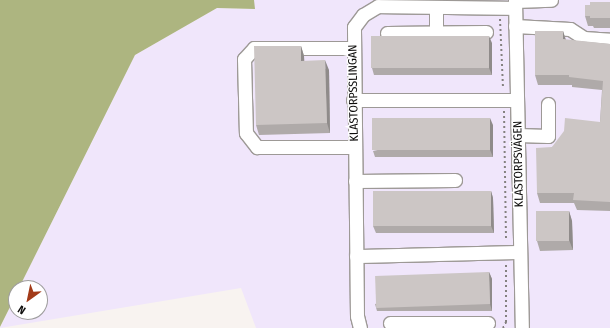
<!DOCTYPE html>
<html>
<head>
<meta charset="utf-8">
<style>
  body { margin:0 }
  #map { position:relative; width:610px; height:328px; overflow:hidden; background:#f8f3f0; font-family:"Fira Sans Condensed",sans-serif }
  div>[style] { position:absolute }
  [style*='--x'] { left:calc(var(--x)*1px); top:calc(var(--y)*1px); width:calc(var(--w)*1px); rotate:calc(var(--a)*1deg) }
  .industrial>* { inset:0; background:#f0e6fb }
  .forest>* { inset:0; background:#adb580 }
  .path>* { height:2px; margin-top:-1px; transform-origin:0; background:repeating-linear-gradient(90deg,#84817f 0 2px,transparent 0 5px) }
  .roads { filter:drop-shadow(1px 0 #9d9996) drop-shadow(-1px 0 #9d9996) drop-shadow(0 1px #9d9996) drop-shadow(0 -1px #9d9996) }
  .minor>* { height:13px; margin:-6.5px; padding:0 6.5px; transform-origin:6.5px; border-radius:6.5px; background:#fff }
  .wall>* { inset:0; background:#afaaa9 }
  .shaded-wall>* { inset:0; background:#8f8b8a }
  .building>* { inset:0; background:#ccc6c5; transform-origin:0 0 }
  span { translate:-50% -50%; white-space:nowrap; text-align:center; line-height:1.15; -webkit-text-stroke:3px #fff; paint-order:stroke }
  .street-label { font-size:12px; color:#0e0d0c }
  .north { position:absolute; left:8px; top:280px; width:40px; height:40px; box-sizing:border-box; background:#fff; border:1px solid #9f9e9e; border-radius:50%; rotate:213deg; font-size:11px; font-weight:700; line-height:16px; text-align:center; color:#0e0d0c }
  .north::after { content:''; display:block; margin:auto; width:14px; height:18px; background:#a23b19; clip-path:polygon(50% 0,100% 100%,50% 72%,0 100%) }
</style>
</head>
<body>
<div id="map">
  <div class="industrial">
    <i style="clip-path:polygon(254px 0,610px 0,610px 328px,256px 328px,241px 288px,0 328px,16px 295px,16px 312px,40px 312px,40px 288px,19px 288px,135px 55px,217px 8px,254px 9px)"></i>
  </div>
  <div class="forest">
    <i style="clip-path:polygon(0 0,254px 0,255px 9px,217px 8px,135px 55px,19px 288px,16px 288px,16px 295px,0 327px)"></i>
  </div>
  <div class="path">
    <i style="--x:500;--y:19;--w:70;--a:87.5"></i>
    <i style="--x:504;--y:111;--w:130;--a:89.1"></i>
    <i style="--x:503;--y:328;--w:7;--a:-63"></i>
    <i style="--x:506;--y:322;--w:59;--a:-90"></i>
  </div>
  <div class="roads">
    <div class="minor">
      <i style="--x:515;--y:0;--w:328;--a:88.8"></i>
      <i style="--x:515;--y:1;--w:36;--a:-2"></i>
      <i style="--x:436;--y:7;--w:26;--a:90"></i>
      <i style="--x:515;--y:26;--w:55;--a:3.1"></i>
      <i style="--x:570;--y:29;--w:17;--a:33"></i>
      <i style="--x:584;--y:38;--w:26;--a:4"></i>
      <i style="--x:387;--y:33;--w:99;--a:-0.6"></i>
      <i style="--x:353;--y:48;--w:99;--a:180"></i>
      <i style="--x:254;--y:48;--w:15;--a:132"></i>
      <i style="--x:244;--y:59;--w:74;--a:88.5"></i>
      <i style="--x:246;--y:133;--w:18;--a:52"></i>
      <i style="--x:257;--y:147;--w:97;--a:0"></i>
      <i style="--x:353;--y:100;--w:164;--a:0"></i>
      <i style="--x:518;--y:135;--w:30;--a:2"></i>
      <i style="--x:548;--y:136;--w:32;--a:-90"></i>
      <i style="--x:355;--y:181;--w:100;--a:-0.6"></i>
      <i style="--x:356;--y:256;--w:164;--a:-1.4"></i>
      <i style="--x:390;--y:323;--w:98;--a:0"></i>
      <i style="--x:360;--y:328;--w:12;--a:-104"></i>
      <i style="--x:357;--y:316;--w:289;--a:-90.6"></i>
      <i style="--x:354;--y:27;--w:15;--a:-53"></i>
      <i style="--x:363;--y:15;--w:17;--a:-31"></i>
      <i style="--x:378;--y:6;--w:137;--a:0.8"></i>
    </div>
  </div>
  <div class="wall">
    <i style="clip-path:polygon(610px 2px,610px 28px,594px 28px,593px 26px,588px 26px,585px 16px,590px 5px)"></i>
    <i style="clip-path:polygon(563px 31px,566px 40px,610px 44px,610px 211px,577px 210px,574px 203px,540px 203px,537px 193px,552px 147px,600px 122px,602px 90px,572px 87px,572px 85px,538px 85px,535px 75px)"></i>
    <i style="clip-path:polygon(492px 43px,492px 75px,374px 75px,372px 68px)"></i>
    <i style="clip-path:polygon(301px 46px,304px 56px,304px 61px,329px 70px,330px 133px,259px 135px,256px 125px)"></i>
    <i style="clip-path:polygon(493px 125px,493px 157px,375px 157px,373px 151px)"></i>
    <i style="clip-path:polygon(491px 191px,493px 198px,494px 233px,376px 233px,373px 226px)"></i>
    <i style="clip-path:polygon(569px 211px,572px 221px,573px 250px,540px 251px,537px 241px)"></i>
    <i style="clip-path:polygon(489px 272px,492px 279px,492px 311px,377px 311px,375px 304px)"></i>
  </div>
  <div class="shaded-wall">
    <i style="clip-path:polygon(563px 31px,566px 41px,563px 39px)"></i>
    <i style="clip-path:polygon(489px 36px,492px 43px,492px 75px,489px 68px)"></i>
    <i style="clip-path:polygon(301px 46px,304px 56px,305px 71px,301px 61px)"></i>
    <i style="clip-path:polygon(325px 60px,329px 70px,330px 133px,327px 123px)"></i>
    <i style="clip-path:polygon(490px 118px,493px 125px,493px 157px,490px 150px)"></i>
    <i style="clip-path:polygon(491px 191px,493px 198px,494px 233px,491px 226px)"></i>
    <i style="clip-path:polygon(569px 211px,572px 221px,573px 250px,569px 240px)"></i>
    <i style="clip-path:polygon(489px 272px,492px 279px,492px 311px,490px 304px)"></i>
  </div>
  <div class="building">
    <i style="clip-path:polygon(590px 2px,610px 2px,610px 18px,590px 18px,590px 16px,585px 16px,585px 5px,590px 5px)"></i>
    <i style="clip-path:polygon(535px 31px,563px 31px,563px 39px,610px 44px,610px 202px,573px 200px,574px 193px,537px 193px,536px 148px,552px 147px,564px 131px,565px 118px,600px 122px,603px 81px,569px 77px,569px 75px,535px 75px)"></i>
    <i style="left:371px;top:36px;width:118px;height:32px"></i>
    <i style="clip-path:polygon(254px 46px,301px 46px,301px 61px,325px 60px,327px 123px,256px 125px)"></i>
    <i style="left:490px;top:118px;width:32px;height:118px;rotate:90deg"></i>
    <i style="left:491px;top:191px;width:35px;height:118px;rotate:90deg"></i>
    <i style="left:536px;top:211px;width:33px;height:30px"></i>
    <i style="left:489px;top:272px;width:32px;height:114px;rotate:88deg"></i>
  </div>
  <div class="street-label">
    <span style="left:354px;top:93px;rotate:-91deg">KLASTORPSSLINGAN</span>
    <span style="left:519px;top:164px;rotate:-91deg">KLASTORPSVÄGEN</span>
  </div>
  <div class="north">N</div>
</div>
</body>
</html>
